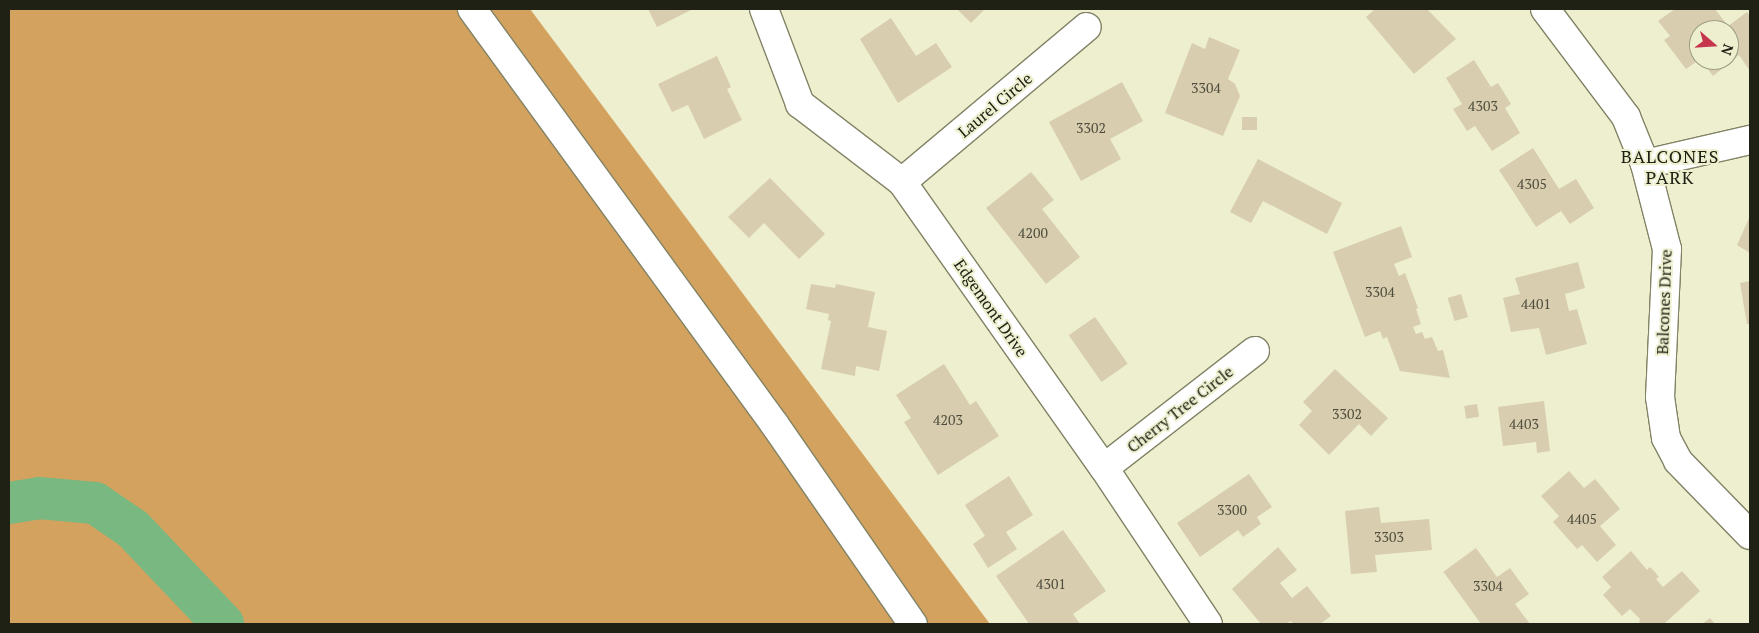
<!DOCTYPE html>
<html>
<head>
<meta charset="utf-8">
<style>
  body { margin:0 }
  #map { position:relative; width:1759px; height:633px; overflow:hidden; background:#edefcf; font-family:"PT Serif",serif }
  div>[style] { position:absolute }
  [style*='--x'] { left:calc(var(--x)*1px); top:calc(var(--y)*1px); width:calc(var(--w)*1px); rotate:calc(var(--a)*1deg) }
  .forest>* { inset:0; background:#d4a25f }
  .river>* { height:42px; margin:-21px; padding:0 21px; transform-origin:21px; border-radius:21px; background:#79b881 }
  .building>* { inset:0; background:#d8cdaf; transform-origin:0 0 }
  .roads { filter:drop-shadow(1px 0 #828366) drop-shadow(-1px 0 #828366) drop-shadow(0 1px #828366) drop-shadow(0 -1px #828366) }
  .minor>* { height:28px; margin:-14px; padding:0 14px; transform-origin:14px; border-radius:14px; background:#fff }
  span { translate:-50% -50%; white-space:nowrap; text-align:center; line-height:1.15; -webkit-text-stroke:4px #edefcf; paint-order:stroke }
  .number-label { font-size:14px; color:#4e4c3c }
  .number-label span { -webkit-text-stroke-width:0 }
  .street-label { font-size:16px; color:#202115 }
  .neighbourhood-label { font-size:18px; color:#202115; letter-spacing:1px }
  .frame { position:absolute; inset:0; border:10px solid #202115; pointer-events:none }
  .north { position:absolute; left:1689px; top:20px; width:50px; height:50px; box-sizing:border-box; background:#edefcf; border:1px solid #9b9d85; border-radius:50%; rotate:109deg; font-size:14px; font-weight:700; line-height:20px; text-align:center; color:#202115 }
  .north::after { content:''; display:block; margin:auto; width:18px; height:22px; background:#c6354c; clip-path:polygon(50% 0,100% 100%,50% 72%,0 100%) }
</style>
</head>
<body>
<div id="map">
  <div class="forest">
    <i style="clip-path:polygon(9px 9px,530px 9px,990px 624px,9px 624px)"></i>
  </div>
  <div class="river">
    <i style="--x:9;--y:503;--w:30;--a:-9"></i>
    <i style="--x:39;--y:498;--w:56;--a:5.1"></i>
    <i style="--x:95;--y:503;--w:46;--a:34.4"></i>
    <i style="--x:133;--y:529;--w:131;--a:46.5"></i>
  </div>
  <div class="building">
    <i style="clip-path:polygon(648px 9px,693px 9px,657px 27px)"></i>
    <i style="clip-path:polygon(957px 9px,985px 9px,971px 23px)"></i>
    <i style="clip-path:polygon(1375px 9px,1427px 9px,1456px 39px,1414px 74px,1366px 17px)"></i>
    <i style="clip-path:polygon(1675px 9px,1715px 9px,1728px 26px,1747px 12px,1750px 16px,1750px 71px,1739px 55px,1713px 76px,1701px 60px,1729px 60px,1729px 30px,1699px 30px,1699px 60px,1686px 69px,1664px 40px,1670px 36px,1658px 21px)"></i>
    <i style="clip-path:polygon(891px 18px,916px 56px,936px 43px,952px 67px,898px 103px,860px 39px)"></i>
    <i style="clip-path:polygon(1209px 37px,1240px 50px,1228px 79px,1235px 84px,1240px 96px,1223px 136px,1165px 113px,1192px 43px,1205px 49px)"></i>
    <i style="clip-path:polygon(717px 56px,731px 87px,727px 89px,742px 120px,704px 139px,688px 105px,672px 112px,658px 84px)"></i>
    <i style="clip-path:polygon(1474px 60px,1491px 87px,1498px 83px,1511px 104px,1505px 108px,1520px 133px,1492px 151px,1475px 126px,1467px 131px,1453px 109px,1462px 104px,1446px 78px)"></i>
    <i style="clip-path:polygon(1122px 82px,1143px 121px,1110px 139px,1121px 159px,1081px 181px,1049px 122px)"></i>
    <i style="left:1257px;top:117px;width:13px;height:15px;rotate:90deg"></i>
    <i style="clip-path:polygon(1533px 148px,1559px 189px,1576px 179px,1594px 208px,1570px 224px,1561px 211px,1536px 227px,1499px 170px)"></i>
    <i style="clip-path:polygon(1258px 159px,1342px 203px,1327px 234px,1263px 201px,1251px 223px,1230px 212px)"></i>
    <i style="clip-path:polygon(1031px 172px,1054px 200px,1042px 209px,1080px 257px,1046px 284px,986px 208px)"></i>
    <i style="clip-path:polygon(770px 178px,825px 234px,799px 259px,764px 223px,749px 238px,728px 217px)"></i>
    <i style="clip-path:polygon(1750px 216px,1750px 253px,1737px 245px)"></i>
    <i style="clip-path:polygon(1401px 226px,1412px 257px,1394px 264px,1399px 276px,1405px 273px,1418px 308px,1416px 309px,1421px 324px,1413px 327px,1416px 334px,1422px 332px,1425px 339px,1432px 337px,1438px 351px,1443px 350px,1450px 378px,1400px 371px,1387px 337px,1383px 339px,1380px 331px,1365px 337px,1333px 252px)"></i>
    <i style="clip-path:polygon(1578px 262px,1585px 288px,1565px 294px,1569px 311px,1577px 309px,1587px 344px,1546px 355px,1539px 328px,1511px 332px,1503px 298px,1520px 294px,1515px 278px)"></i>
    <i style="clip-path:polygon(1750px 281px,1750px 324px,1747px 324px,1740px 283px)"></i>
    <i style="clip-path:polygon(811px 284px,835px 288px,836px 284px,875px 292px,868px 327px,887px 331px,879px 371px,856px 366px,855px 376px,821px 369px,831px 321px,828px 320px,829px 314px,806px 309px)"></i>
    <i style="left:1461px;top:294px;width:24px;height:14px;rotate:73deg"></i>
    <i style="left:1095px;top:317px;width:57px;height:32px;rotate:55deg"></i>
    <i style="clip-path:polygon(944px 364px,970px 405px,976px 401px,999px 436px,938px 475px,904px 422px,911px 418px,896px 395px)"></i>
    <i style="clip-path:polygon(1335px 369px,1388px 418px,1371px 436px,1359px 424px,1329px 455px,1299px 425px,1312px 411px,1303px 402px)"></i>
    <i style="clip-path:polygon(1544px 401px,1550px 451px,1537px 453px,1536px 442px,1503px 446px,1498px 407px)"></i>
    <i style="left:1477px;top:404px;width:13px;height:13px;rotate:81deg"></i>
    <i style="clip-path:polygon(1569px 471px,1584px 488px,1595px 479px,1620px 509px,1600px 526px,1616px 545px,1597px 562px,1582px 545px,1577px 549px,1553px 522px,1559px 516px,1541px 496px)"></i>
    <i style="clip-path:polygon(1249px 474px,1272px 507px,1257px 517px,1261px 524px,1243px 537px,1238px 530px,1200px 557px,1177px 523px)"></i>
    <i style="clip-path:polygon(1009px 476px,1033px 515px,1006px 532px,1017px 549px,988px 568px,973px 544px,985px 536px,965px 505px)"></i>
    <i style="clip-path:polygon(1379px 507px,1381px 523px,1429px 519px,1432px 550px,1375px 555px,1377px 572px,1351px 574px,1345px 511px)"></i>
    <i style="clip-path:polygon(1063px 530px,1106px 591px,1073px 614px,1080px 624px,1029px 624px,996px 576px)"></i>
    <i style="clip-path:polygon(1278px 547px,1297px 570px,1280px 583px,1292px 598px,1307px 586px,1331px 616px,1320px 624px,1293px 624px,1291px 621px,1286px 624px,1261px 624px,1232px 589px)"></i>
    <i style="clip-path:polygon(1476px 548px,1497px 577px,1510px 568px,1529px 594px,1515px 604px,1530px 624px,1481px 624px,1445px 574px,1443px 572px)"></i>
    <i style="clip-path:polygon(1631px 551px,1647px 570px,1650px 567px,1655px 572px,1659px 577px,1656px 579px,1663px 587px,1682px 571px,1700px 591px,1664px 624px,1639px 624px,1640px 619px,1630px 609px,1622px 616px,1603px 595px,1611px 587px,1602px 577px)"></i>
    <i style="clip-path:polygon(1710px 618px,1715px 624px,1702px 624px)"></i>
  </div>
  <div class="roads">
    <div class="minor">
      <i style="--x:472;--y:9;--w:515;--a:53.93"></i>
      <i style="--x:775;--y:425;--w:242;--a:55.3"></i>
      <i style="--x:764;--y:9;--w:102;--a:69.2"></i>
      <i style="--x:800;--y:104;--w:128;--a:37.4"></i>
      <i style="--x:902;--y:182;--w:350;--a:54.8"></i>
      <i style="--x:1104;--y:468;--w:187;--a:56.3"></i>
      <i style="--x:1545;--y:9;--w:135;--a:53.1"></i>
      <i style="--x:1626;--y:117;--w:51;--a:68"></i>
      <i style="--x:1645;--y:164;--w:88;--a:75.5"></i>
      <i style="--x:1667;--y:249;--w:148;--a:92.7"></i>
      <i style="--x:1660;--y:397;--w:41;--a:81.7"></i>
      <i style="--x:1666;--y:438;--w:26;--a:62"></i>
      <i style="--x:1678;--y:461;--w:103;--a:45.8"></i>
      <i style="--x:1645;--y:164;--w:108;--a:-12.9"></i>
      <i style="--x:902;--y:182;--w:241;--a:-40"></i>
      <i style="--x:1104;--y:468;--w:191;--a:-37.8"></i>
    </div>
  </div>
  <div class="number-label">
    <span style="left:1206px;top:88px">3304</span>
    <span style="left:1483px;top:106px">4303</span>
    <span style="left:1091px;top:128px">3302</span>
    <span style="left:1532px;top:184px">4305</span>
    <span style="left:1033px;top:233px">4200</span>
    <span style="left:1380px;top:292px">3304</span>
    <span style="left:1536px;top:304px">4401</span>
    <span style="left:1347px;top:414px">3302</span>
    <span style="left:948px;top:420px">4203</span>
    <span style="left:1524px;top:424px">4403</span>
    <span style="left:1232px;top:510px">3300</span>
    <span style="left:1582px;top:519px">4405</span>
    <span style="left:1389px;top:537px">3303</span>
    <span style="left:1051px;top:584px">4301</span>
    <span style="left:1488px;top:586px">3304</span>
  </div>
  <div class="street-label">
    <span style="left:995px;top:105px;rotate:-40deg">Laurel Circle</span>
    <span style="left:1664px;top:302px;rotate:-88deg">Balcones Drive</span>
    <span style="left:991px;top:308px;rotate:55deg">Edgemont Drive</span>
    <span style="left:1180px;top:409px;rotate:-38deg">Cherry Tree Circle</span>
  </div>
  <div class="neighbourhood-label">
    <span style="left:1670px;top:167px">BALCONES<br>PARK</span>
  </div>
  <div class="frame"></div>
  <div class="north">N</div>
</div>
</body>
</html>
